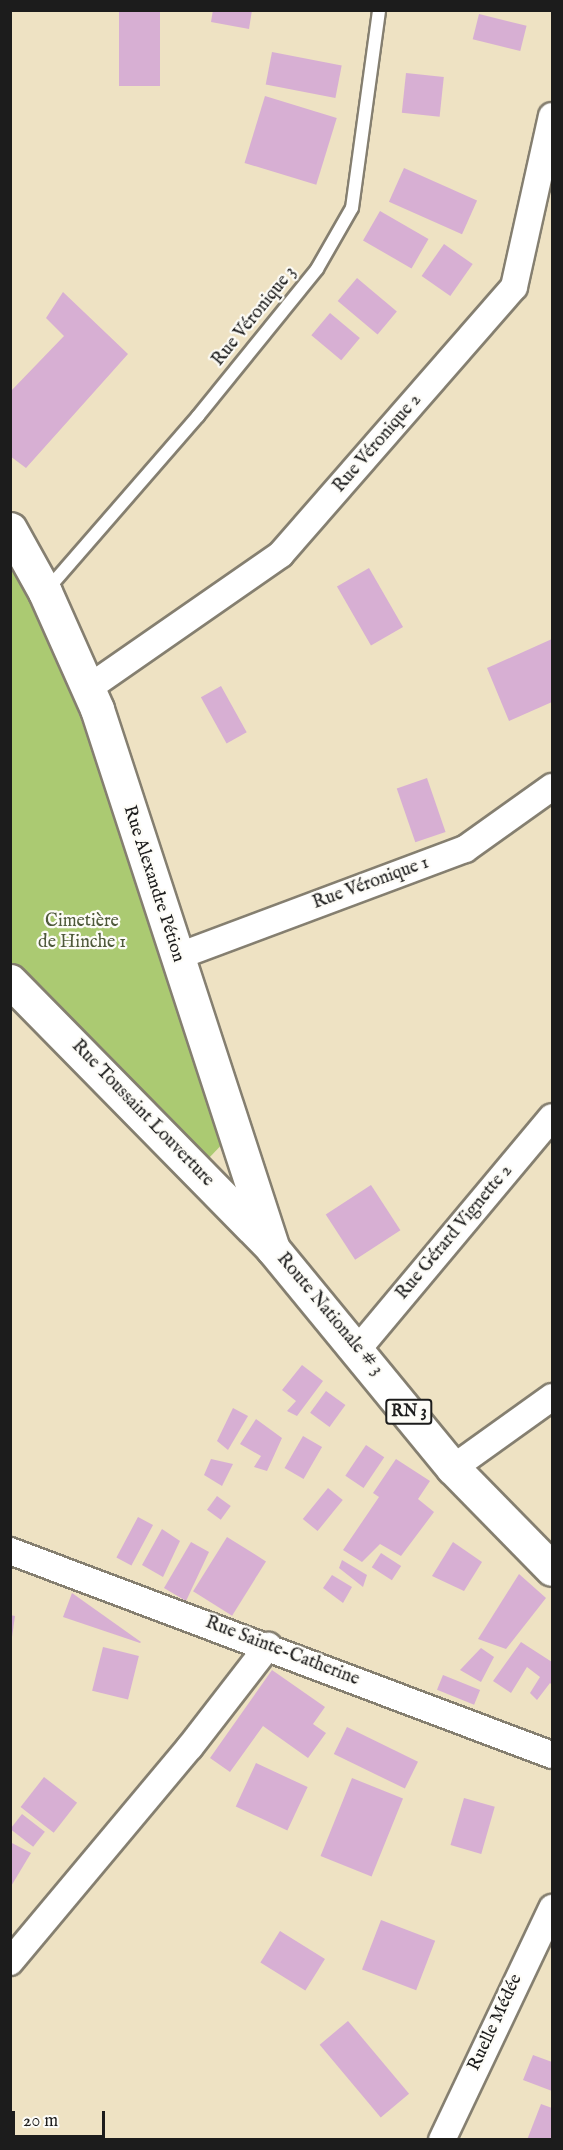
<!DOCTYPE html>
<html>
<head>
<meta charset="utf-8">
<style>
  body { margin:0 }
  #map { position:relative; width:563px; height:2150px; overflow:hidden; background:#eee2c3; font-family:"IM FELL English",serif }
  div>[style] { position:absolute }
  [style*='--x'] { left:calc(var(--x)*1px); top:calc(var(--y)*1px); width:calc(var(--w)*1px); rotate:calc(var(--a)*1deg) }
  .green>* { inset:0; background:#abca72 }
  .building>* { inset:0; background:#d7afd3; transform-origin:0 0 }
  .roads { filter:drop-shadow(2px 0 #857f70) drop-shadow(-2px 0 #857f70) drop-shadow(0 2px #857f70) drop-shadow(0 -2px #857f70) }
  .lane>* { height:12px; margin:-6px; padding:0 6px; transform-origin:6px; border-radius:6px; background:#fff }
  .street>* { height:26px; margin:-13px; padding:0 13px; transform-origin:13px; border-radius:13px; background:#fff }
  .secondary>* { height:33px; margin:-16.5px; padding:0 16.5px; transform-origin:16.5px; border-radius:16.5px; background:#fff }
  .primary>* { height:33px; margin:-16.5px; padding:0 16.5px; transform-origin:16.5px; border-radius:16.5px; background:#fff }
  span { translate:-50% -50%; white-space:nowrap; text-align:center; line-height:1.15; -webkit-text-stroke:4.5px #fdfcf7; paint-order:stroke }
  .shield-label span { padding:2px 4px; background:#fdfcf7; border:2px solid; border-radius:4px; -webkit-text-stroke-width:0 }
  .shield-label { font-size:16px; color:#1c1c1c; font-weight:700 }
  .street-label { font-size:18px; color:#1c1c1c }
  .park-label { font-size:18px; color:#4e593a }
  .frame { position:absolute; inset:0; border:12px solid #1c1c1c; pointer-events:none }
  .scale { position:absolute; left:12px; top:2111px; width:93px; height:27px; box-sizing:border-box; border:3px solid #1c1c1c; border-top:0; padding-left:8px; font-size:18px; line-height:21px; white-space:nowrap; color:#1c1c1c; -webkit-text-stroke:4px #fdfcf7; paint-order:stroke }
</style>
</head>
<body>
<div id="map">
  <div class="green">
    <i style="clip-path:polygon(10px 560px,41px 608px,230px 1136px,208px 1159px,11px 962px)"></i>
  </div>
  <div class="building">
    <i style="left:119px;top:10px;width:41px;height:76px"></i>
    <i style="clip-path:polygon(213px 10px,252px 10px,249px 29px,211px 22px)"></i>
    <i style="left:479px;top:14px;width:49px;height:26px;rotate:14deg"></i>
    <i style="left:272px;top:52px;width:71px;height:33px;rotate:11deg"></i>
    <i style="left:406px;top:73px;width:38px;height:40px;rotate:6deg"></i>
    <i style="left:265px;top:96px;width:75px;height:70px;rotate:17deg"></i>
    <i style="left:404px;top:168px;width:80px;height:37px;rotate:24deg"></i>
    <i style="left:380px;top:211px;width:56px;height:34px;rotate:30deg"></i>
    <i style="left:444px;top:244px;width:35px;height:39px;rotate:35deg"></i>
    <i style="left:357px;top:278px;width:52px;height:30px;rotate:40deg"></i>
    <i style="clip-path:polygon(63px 292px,128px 354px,26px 468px,10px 456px,10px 392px,64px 336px,46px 318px)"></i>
    <i style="left:330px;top:313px;width:39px;height:29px;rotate:40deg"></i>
    <i style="left:369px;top:568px;width:68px;height:37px;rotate:60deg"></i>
    <i style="clip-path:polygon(552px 639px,552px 702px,509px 721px,487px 668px)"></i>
    <i style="left:221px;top:686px;width:53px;height:23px;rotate:61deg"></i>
    <i style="left:427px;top:778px;width:57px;height:32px;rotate:71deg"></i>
    <i style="left:371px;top:1185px;width:54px;height:54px;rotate:57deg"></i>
    <i style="clip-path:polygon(302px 1365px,323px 1381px,297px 1416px,287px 1411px,296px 1401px,282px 1390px)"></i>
    <i style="left:326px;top:1391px;width:24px;height:27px;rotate:36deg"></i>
    <i style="clip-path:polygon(233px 1408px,248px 1416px,228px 1450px,217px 1441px)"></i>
    <i style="clip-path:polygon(256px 1419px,282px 1438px,267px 1471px,254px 1467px,261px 1456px,240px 1444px)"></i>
    <i style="left:303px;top:1436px;width:22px;height:37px;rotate:30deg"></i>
    <i style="left:366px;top:1445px;width:22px;height:37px;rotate:34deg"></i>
    <i style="clip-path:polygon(211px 1459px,233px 1464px,222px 1486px,204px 1475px)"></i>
    <i style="clip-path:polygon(396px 1459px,430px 1481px,418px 1499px,434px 1512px,401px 1556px,380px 1544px,362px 1562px,343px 1550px,379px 1497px,373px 1493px)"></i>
    <i style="left:328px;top:1488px;width:19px;height:40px;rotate:39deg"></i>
    <i style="left:217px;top:1496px;width:17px;height:17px;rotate:36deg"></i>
    <i style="left:138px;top:1517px;width:17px;height:46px;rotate:28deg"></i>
    <i style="clip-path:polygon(162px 1529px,180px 1541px,163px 1577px,142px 1565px)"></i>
    <i style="left:227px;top:1537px;width:46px;height:64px;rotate:32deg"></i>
    <i style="clip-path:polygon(191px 1542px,209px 1552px,186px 1601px,164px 1588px)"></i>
    <i style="clip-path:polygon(453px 1542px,482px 1562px,464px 1591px,432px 1576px)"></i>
    <i style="left:381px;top:1553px;width:24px;height:17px;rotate:33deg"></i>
    <i style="clip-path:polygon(342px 1560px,367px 1575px,363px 1587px,339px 1568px)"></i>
    <i style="clip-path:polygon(519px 1574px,546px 1598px,506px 1649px,478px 1639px)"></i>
    <i style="clip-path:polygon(332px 1575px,352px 1587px,343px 1603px,323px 1588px)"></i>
    <i style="clip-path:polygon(72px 1593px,141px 1642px,140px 1643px,63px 1617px)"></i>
    <i style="clip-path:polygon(10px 1615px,15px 1616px,12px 1637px,10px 1637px)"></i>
    <i style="clip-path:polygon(521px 1642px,552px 1662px,552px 1685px,550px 1683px,537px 1700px,530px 1693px,540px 1677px,527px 1667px,511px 1693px,493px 1681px)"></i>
    <i style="left:103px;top:1647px;width:37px;height:45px;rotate:14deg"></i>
    <i style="clip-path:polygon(481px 1648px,494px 1657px,481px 1682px,460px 1670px)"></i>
    <i style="clip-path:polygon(272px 1670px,325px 1707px,313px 1724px,326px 1733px,308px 1758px,263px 1726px,230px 1772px,210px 1758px)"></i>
    <i style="left:443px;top:1675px;width:40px;height:16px;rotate:22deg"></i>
    <i style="left:347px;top:1727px;width:79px;height:30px;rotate:26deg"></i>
    <i style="left:256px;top:1763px;width:57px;height:48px;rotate:25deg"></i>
    <i style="left:44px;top:1777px;width:42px;height:38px;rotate:38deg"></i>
    <i style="left:352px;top:1778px;width:55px;height:84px;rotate:22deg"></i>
    <i style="left:464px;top:1798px;width:32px;height:49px;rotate:16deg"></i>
    <i style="left:22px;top:1814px;width:29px;height:19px;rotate:38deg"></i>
    <i style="clip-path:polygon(10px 1842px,31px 1853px,10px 1888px)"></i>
    <i style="left:381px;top:1920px;width:58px;height:53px;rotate:21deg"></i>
    <i style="left:280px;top:1931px;width:53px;height:37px;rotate:32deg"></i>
    <i style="left:348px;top:2021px;width:95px;height:37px;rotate:50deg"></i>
    <i style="clip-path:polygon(533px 2055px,552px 2062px,552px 2091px,523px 2080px)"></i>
    <i style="clip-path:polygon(541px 2104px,552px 2108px,552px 2140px,527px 2140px)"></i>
  </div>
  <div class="roads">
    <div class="lane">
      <i style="--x:46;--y:591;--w:232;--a:-49"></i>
      <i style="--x:198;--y:416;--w:189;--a:-51"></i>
      <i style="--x:317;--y:269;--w:70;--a:-60.2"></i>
      <i style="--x:352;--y:208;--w:200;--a:-82.2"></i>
    </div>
    <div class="street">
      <i style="--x:87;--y:689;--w:236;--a:-34.8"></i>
      <i style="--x:281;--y:554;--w:354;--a:-48.9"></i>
      <i style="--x:514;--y:287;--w:175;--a:-77.5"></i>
      <i style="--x:176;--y:957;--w:309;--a:-20.5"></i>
      <i style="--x:465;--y:849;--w:107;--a:-35.5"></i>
      <i style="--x:358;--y:1349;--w:302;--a:-50.1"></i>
      <i style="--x:453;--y:1468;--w:122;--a:-35.6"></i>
      <i style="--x:10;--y:1551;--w:579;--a:20.63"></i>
      <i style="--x:10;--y:1962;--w:280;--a:-50.1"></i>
      <i style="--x:190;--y:1747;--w:128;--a:-52.3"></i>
      <i style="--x:442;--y:2140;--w:257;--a:-64.6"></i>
    </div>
    <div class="secondary">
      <i style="--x:10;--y:529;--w:72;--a:60.9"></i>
      <i style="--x:45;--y:592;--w:128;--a:66"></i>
      <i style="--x:97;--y:709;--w:568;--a:71.95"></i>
    </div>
    <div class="primary">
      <i style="--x:10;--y:981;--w:375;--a:45.5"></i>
      <i style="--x:273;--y:1249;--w:283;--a:50.6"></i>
      <i style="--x:453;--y:1468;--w:141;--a:45.6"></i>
    </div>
  </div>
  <div class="shield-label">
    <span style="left:409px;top:1412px">RN 3</span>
  </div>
  <div class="street-label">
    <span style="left:255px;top:317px;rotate:-51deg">Rue Véronique 3</span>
    <span style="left:378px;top:444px;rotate:-49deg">Rue Véronique 2</span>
    <span style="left:153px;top:884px;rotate:72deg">Rue Alexandre Pétion</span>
    <span style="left:371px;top:884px;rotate:-20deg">Rue Véronique 1</span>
    <span style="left:142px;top:1114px;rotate:46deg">Rue Toussaint Louverture</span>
    <span style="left:455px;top:1233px;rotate:-50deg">Rue Gérard Vignette 2</span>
    <span style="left:329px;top:1315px;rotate:50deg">Route Nationale # 3</span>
    <span style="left:282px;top:1652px;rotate:21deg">Rue Sainte-Catherine</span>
    <span style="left:496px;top:2023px;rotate:-65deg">Ruelle Médée</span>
  </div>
  <div class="park-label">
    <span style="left:82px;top:933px">Cimetière<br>de Hinche 1</span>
  </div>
  <div class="frame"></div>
  <div class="scale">20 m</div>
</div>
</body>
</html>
